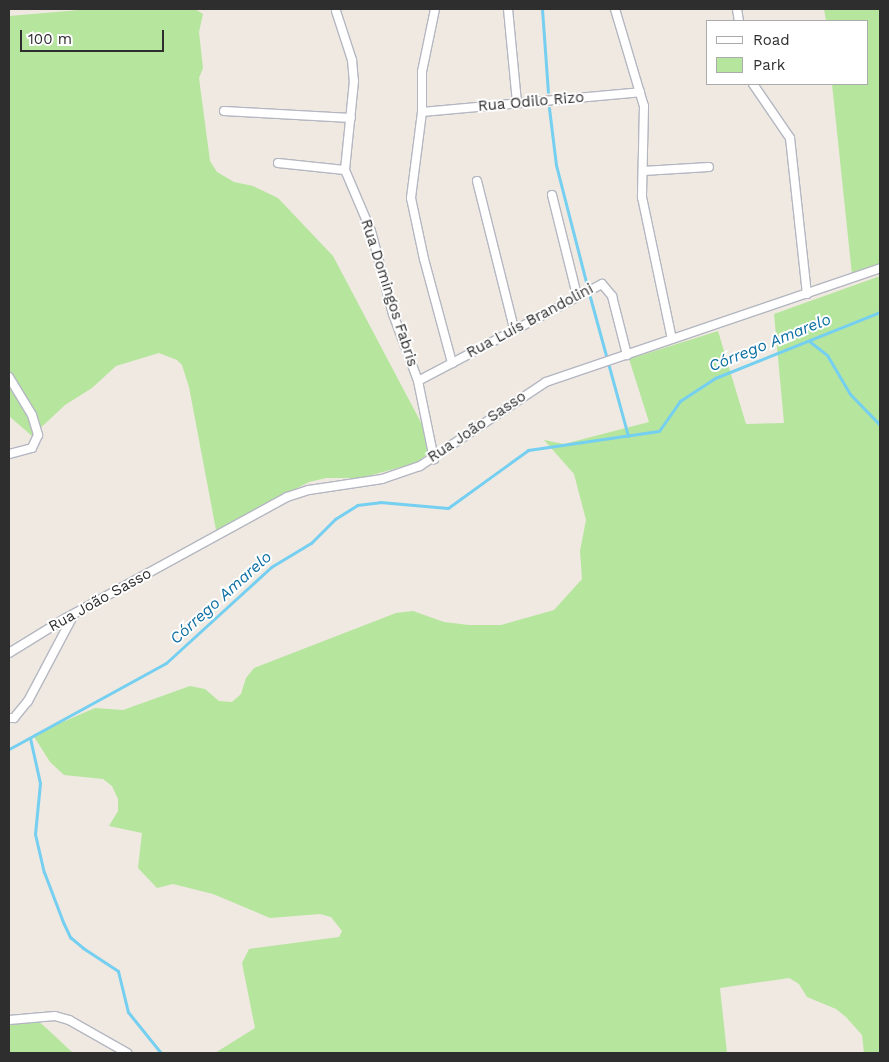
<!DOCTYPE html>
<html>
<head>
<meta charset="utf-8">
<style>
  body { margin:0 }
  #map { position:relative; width:889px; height:1062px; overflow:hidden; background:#efe9e1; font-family:"Work Sans",sans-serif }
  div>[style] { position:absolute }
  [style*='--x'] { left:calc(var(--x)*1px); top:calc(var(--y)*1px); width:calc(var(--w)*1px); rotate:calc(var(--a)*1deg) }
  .green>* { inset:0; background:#b6e59e }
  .stream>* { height:3px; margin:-1.5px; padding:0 1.5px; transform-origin:1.5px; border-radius:1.5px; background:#75cff0 }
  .roads { filter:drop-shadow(1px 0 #b4b7c1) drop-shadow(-1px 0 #b4b7c1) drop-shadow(0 1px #b4b7c1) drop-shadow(0 -1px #b4b7c1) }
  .street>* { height:8px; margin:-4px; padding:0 4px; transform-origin:4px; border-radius:4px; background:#fff }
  span { translate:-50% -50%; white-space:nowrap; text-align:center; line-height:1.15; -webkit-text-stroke:4px #fff; paint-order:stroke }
  .street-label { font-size:15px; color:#2e2e2e }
  .water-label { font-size:16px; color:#0d6fa3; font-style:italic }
  .frame { position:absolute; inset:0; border:10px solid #2e2e2e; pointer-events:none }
  .legend { position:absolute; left:706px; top:20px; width:162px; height:65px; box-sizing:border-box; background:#fff; border:1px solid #ababab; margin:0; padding:6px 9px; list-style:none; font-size:15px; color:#2e2e2e }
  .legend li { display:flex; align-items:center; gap:10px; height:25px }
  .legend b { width:25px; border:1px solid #ababab }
  .scale { position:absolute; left:20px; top:30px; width:144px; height:22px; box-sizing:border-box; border:2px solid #2e2e2e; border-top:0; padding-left:6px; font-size:15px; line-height:18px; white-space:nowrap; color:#2e2e2e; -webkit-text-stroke:4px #fff; paint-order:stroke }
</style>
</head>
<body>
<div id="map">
  <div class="green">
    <i style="clip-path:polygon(91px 9px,195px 9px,203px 14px,199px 32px,203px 68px,199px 78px,210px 161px,217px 172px,234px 182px,253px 186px,278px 198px,333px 256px,426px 432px,429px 453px,416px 463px,361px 478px,326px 478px,309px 482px,216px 530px,189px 387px,182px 365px,177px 360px,159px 353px,116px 366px,92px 388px,65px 405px,32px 436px,9px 416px,9px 16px)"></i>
    <i style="clip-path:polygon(824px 9px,880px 9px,880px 265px,852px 275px,832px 84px,868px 84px,868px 21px,826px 21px)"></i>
    <i style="clip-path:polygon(880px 276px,880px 1053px,864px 1053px,862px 1035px,846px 1017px,836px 1009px,807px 997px,799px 984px,789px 978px,720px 988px,727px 1053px,215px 1053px,255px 1028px,242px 963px,249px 949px,339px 937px,342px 931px,331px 917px,320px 914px,270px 918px,213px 894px,173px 884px,157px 888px,138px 868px,142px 833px,109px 826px,118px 811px,118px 799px,112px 786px,103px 779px,64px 775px,50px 762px,33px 735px,95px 708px,123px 710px,190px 686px,205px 689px,219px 701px,232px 702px,241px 694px,246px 678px,254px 668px,396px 613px,413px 611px,444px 622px,469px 625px,501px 625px,554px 610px,582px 579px,580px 551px,586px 520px,574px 474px,544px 440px,564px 444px,649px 422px,629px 359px,718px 331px,746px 424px,784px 423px,774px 314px)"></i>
    <i style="clip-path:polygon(31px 1016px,44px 1026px,73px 1053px,9px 1053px,9px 1026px)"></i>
  </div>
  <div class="stream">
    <i style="--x:542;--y:9;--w:83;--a:85.9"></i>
    <i style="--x:549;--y:108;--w:57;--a:83"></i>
    <i style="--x:556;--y:165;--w:121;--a:75.6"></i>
    <i style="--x:590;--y:297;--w:144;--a:74.7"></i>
    <i style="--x:809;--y:341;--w:23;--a:38"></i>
    <i style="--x:827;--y:355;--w:45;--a:59.5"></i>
    <i style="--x:850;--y:394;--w:43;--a:45.9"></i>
    <i style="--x:30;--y:738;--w:46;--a:77.5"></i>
    <i style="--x:40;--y:783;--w:51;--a:95.6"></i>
    <i style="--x:35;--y:834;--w:39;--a:77"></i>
    <i style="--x:44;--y:872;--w:53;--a:69.2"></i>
    <i style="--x:63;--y:922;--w:17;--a:65"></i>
    <i style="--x:70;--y:937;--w:17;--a:40"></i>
    <i style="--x:83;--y:948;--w:42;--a:33.3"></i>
    <i style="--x:118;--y:971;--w:42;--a:76.3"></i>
    <i style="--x:128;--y:1012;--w:53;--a:51.2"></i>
    <i style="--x:9;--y:749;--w:179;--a:-28.7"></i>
    <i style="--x:166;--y:663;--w:142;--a:-42.4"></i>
    <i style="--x:271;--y:567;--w:47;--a:-31"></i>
    <i style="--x:311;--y:543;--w:34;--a:-45"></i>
    <i style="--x:335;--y:519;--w:26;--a:-32"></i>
    <i style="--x:357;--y:505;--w:23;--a:-7"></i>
    <i style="--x:380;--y:502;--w:68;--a:5"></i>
    <i style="--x:448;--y:508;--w:99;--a:-35.9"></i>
    <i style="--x:528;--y:450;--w:132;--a:-8.3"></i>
    <i style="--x:659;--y:431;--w:37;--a:-55"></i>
    <i style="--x:680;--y:401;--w:42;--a:-33.3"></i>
    <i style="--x:715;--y:378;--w:178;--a:-21.8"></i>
  </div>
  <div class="roads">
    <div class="street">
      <i style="--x:435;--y:9;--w:64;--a:101.7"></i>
      <i style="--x:422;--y:72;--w:40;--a:90"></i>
      <i style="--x:422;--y:112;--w:87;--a:97.3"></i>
      <i style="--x:411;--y:198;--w:62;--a:78"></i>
      <i style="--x:424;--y:259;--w:108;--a:74.9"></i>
      <i style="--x:508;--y:9;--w:94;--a:84.5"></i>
      <i style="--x:615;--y:9;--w:101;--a:73.4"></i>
      <i style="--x:644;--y:106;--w:91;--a:91.3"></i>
      <i style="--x:642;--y:197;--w:145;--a:78.1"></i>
      <i style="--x:737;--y:9;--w:12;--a:81"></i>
      <i style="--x:336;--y:11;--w:52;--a:71.9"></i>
      <i style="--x:352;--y:60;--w:21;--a:85"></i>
      <i style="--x:354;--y:81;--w:89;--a:95.8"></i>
      <i style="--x:345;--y:170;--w:66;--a:66.9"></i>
      <i style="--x:371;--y:231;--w:86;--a:75.2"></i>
      <i style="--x:393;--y:314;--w:72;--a:69.5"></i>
      <i style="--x:418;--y:381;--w:80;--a:78.4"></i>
      <i style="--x:753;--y:84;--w:65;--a:55.6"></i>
      <i style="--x:790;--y:138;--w:157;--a:83.8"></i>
      <i style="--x:224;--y:111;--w:127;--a:3.2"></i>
      <i style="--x:422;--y:112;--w:219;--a:-5.2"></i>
      <i style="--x:278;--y:163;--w:67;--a:6"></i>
      <i style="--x:643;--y:171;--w:66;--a:-3.5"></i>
      <i style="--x:477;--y:181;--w:152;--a:75.9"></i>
      <i style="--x:552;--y:195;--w:103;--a:76"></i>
      <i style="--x:9;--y:377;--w:44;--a:58.8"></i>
      <i style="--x:32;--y:415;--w:21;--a:73"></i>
      <i style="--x:38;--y:435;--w:14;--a:115"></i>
      <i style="--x:32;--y:448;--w:24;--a:165"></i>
      <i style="--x:418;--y:381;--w:208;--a:-27.8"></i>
      <i style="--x:602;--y:284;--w:16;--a:50"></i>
      <i style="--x:612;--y:296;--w:61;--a:75.7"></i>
      <i style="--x:9;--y:653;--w:67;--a:-31.6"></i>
      <i style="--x:66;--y:618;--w:252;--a:-28.7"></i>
      <i style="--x:287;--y:497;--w:23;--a:-18"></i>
      <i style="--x:309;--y:490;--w:74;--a:-8.6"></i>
      <i style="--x:382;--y:479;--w:40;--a:-18.9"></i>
      <i style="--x:420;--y:466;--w:151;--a:-33.7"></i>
      <i style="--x:546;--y:382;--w:353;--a:-18.8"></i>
      <i style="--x:9;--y:718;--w:5;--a:0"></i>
      <i style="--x:14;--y:718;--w:22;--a:-51"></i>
      <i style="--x:28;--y:701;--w:98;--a:-62.1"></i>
      <i style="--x:9;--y:1020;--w:46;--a:-5"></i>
      <i style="--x:55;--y:1016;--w:15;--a:16"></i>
      <i style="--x:69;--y:1020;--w:67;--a:29.6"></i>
    </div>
  </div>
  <div class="street-label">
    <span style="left:531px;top:102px;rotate:-5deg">Rua Odilo Rizo</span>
    <span style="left:389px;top:293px;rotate:72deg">Rua Domingos Fabris</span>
    <span style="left:530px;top:321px;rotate:-28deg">Rua Luís Brandolini</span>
    <span style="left:477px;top:427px;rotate:-34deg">Rua João Sasso</span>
    <span style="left:100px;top:600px;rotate:-29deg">Rua João Sasso</span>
  </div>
  <div class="water-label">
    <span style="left:770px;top:343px;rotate:-22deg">Córrego Amarelo</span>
    <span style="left:221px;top:598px;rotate:-42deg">Córrego Amarelo</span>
  </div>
  <div class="frame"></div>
  <ul class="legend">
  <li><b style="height:6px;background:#fff"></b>Road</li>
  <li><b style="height:14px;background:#b6e59e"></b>Park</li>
  </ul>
  <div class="scale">100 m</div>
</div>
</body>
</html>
